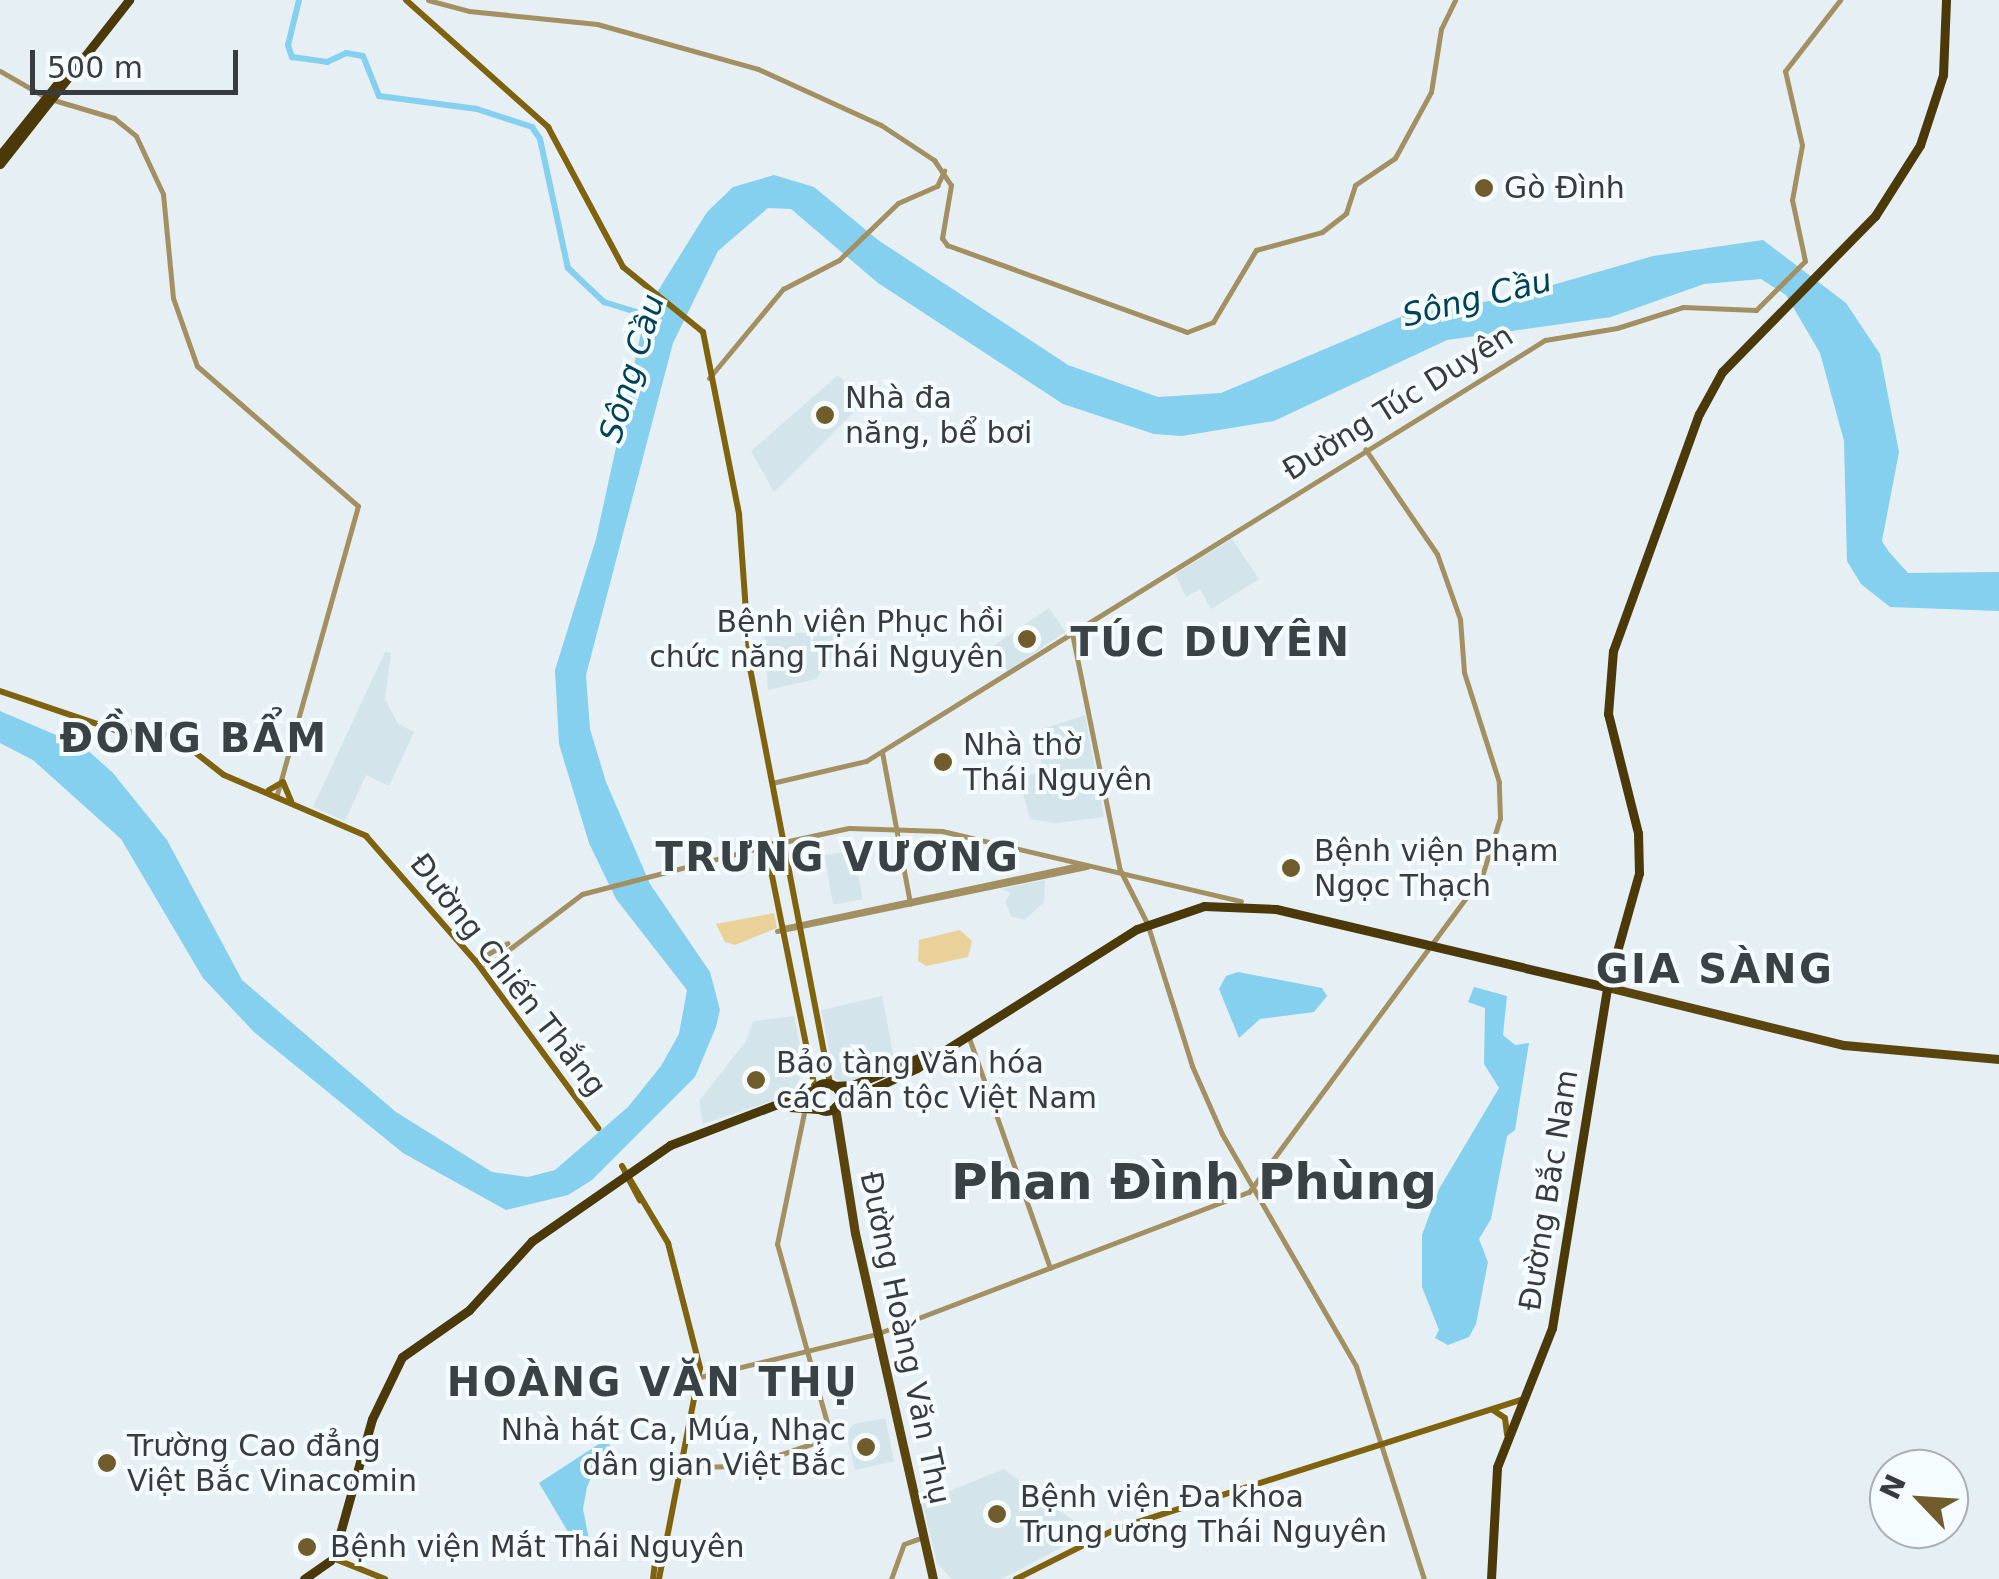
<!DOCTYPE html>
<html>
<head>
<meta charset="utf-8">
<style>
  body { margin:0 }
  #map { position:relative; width:1999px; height:1579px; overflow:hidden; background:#e6eff3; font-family:"DejaVu Sans",sans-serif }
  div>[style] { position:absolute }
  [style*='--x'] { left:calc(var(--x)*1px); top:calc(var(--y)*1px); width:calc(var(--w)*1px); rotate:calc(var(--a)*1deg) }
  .built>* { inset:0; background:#d4e4eb; transform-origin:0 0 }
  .green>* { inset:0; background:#e9d199 }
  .water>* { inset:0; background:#85cfef }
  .river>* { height:6px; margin:-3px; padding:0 3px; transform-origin:3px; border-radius:3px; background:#85cfef }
  .tertiary>* { height:5px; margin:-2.5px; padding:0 2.5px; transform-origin:2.5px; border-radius:2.5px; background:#a39062 }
  .secondary>* { height:6px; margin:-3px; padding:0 3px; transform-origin:3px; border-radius:3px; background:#7f620e }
  .primary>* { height:9px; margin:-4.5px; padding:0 4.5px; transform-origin:4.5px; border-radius:4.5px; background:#5a450e }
  .trunk>* { height:9px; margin:-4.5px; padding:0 4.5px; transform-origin:4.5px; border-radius:4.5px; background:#4b3909 }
  .trunk>.ring { margin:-4.5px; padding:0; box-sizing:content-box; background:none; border:9px solid #4b3909; border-radius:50% }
  .dots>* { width:28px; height:28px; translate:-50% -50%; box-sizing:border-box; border:5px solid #f5fcff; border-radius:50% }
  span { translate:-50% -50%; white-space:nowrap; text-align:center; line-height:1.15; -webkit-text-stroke:8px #f5fcff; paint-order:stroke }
  .poi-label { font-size:30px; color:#393c3e }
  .left { translate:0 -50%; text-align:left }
  .right { translate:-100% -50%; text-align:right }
  .street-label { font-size:30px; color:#393c3e }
  .water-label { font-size:32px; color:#004257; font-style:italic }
  .district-label { font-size:40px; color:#3b4245; font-weight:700; letter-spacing:2.5px }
  .town-label { font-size:50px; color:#3b4245; font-weight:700 }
  .north { position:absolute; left:1869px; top:1449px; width:100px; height:100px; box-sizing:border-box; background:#f5fcff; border:2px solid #aaafb2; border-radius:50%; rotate:295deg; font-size:28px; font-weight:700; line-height:40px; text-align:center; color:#393c3e }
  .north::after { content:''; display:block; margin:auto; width:35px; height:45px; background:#715d2c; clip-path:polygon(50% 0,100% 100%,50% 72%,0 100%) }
  .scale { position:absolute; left:30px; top:50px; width:208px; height:45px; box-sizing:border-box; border:5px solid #393c3e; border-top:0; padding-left:12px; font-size:30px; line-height:35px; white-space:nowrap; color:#393c3e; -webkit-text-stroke:8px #f5fcff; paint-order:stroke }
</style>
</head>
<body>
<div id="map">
  <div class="built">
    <i style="clip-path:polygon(838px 375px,864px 402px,774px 492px,751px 451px)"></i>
    <i style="clip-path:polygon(1232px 539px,1259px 579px,1211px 609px,1200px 589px,1186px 597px,1175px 574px)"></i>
    <i style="left:1049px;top:608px;width:29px;height:70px;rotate:56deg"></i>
    <i style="clip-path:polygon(816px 619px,839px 643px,837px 652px,816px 679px,768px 690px,764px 631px,805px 633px)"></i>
    <i style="clip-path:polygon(385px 652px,391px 653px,385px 699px,398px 724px,414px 732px,389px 786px,366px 775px,345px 821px,313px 807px)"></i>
    <i style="clip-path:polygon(1085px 715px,1104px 817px,1056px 823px,1030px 819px,1019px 779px,1044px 770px,1033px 732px)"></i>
    <i style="left:854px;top:850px;width:50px;height:30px;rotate:80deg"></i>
    <i style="clip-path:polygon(1045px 880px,1044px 902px,1025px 920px,1011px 916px,1005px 901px,1011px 893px,1001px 889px)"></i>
    <i style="clip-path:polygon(882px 996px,895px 1063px,846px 1085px,835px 1078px,821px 1010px)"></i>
    <i style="clip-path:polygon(794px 1016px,805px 1069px,792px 1094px,703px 1124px,699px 1101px,746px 1041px,753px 1021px)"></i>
    <i style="clip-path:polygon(885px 1418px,894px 1461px,855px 1470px,846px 1434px,854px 1424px)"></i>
    <i style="clip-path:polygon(1004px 1469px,1090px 1533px,1001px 1579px,952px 1579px,937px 1563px,922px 1502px)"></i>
  </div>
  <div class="green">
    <i style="clip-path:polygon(774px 913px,777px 928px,735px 945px,725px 942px,716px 924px)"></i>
    <i style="clip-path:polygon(960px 930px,972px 941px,968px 957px,926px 966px,918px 961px,919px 940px)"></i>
  </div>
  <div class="water">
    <i style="clip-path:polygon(774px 175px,814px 187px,878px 240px,1068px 365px,1158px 397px,1221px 393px,1405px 315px,1508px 298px,1653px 256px,1763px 240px,1846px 303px,1880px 354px,1899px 452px,1882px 541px,1889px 552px,1908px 573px,1999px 572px,1999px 611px,1890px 607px,1861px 584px,1847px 561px,1844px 441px,1820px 353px,1786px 295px,1761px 279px,1704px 284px,1611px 317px,1447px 340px,1274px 421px,1182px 436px,1154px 434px,1063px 404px,878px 283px,791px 209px,768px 208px,718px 251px,673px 343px,586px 675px,590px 729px,606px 782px,650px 884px,710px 972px,720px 1010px,716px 1027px,695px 1077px,592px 1180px,568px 1195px,506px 1210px,403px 1153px,254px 1032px,203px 978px,121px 839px,33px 760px,0 743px,0 711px,84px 747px,113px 773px,167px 840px,242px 980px,396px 1112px,492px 1172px,528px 1177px,555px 1170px,628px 1107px,661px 1066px,679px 1034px,687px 990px,616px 899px,589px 843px,559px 744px,555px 670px,596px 539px,646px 310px,707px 212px,733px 187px)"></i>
    <i style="clip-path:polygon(1238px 972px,1322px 988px,1327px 996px,1314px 1012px,1260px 1019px,1239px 1038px,1219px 989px,1226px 976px)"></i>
    <i style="clip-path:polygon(1474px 987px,1507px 996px,1503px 1035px,1515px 1045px,1529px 1043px,1515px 1130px,1507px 1136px,1491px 1219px,1479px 1239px,1488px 1262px,1476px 1324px,1469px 1337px,1448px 1345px,1435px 1338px,1439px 1330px,1422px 1287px,1422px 1235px,1439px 1189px,1499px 1088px,1484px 1064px,1485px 1008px,1468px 1002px)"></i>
    <i style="clip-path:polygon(605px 1440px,614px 1450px,596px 1466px,587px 1487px,583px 1509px,589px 1539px,577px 1547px,539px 1483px)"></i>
  </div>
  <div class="river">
    <i style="--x:299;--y:0;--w:46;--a:103.7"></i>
    <i style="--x:288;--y:45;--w:13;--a:72"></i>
    <i style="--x:292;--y:57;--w:35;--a:8"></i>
    <i style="--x:327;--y:62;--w:21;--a:-25"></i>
    <i style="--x:346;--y:53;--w:17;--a:10"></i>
    <i style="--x:363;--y:56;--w:43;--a:68.2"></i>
    <i style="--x:379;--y:96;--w:99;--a:7.6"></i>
    <i style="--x:477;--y:109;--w:58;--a:18.1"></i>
    <i style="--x:532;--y:127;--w:14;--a:56"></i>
    <i style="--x:540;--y:139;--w:132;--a:77.8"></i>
    <i style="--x:568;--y:268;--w:50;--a:43.4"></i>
    <i style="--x:604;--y:302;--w:47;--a:17.3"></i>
  </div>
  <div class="tertiary">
    <i style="--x:428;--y:0;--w:42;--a:15"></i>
    <i style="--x:469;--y:11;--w:129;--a:5.8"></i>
    <i style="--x:597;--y:24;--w:167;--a:15.6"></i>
    <i style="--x:758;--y:69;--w:135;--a:24.5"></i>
    <i style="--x:881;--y:125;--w:64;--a:33.4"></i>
    <i style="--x:934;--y:160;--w:30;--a:56"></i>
    <i style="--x:951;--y:185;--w:54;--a:99.6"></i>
    <i style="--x:942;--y:238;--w:9;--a:54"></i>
    <i style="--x:947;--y:245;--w:255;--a:19.9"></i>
    <i style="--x:1187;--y:332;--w:28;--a:-21"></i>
    <i style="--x:1213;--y:322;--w:84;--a:-59.2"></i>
    <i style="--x:1256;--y:250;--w:68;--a:-15.3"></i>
    <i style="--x:1322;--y:232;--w:31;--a:-38"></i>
    <i style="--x:1346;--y:213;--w:29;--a:-72"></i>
    <i style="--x:1355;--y:185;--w:48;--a:-34"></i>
    <i style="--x:1395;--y:158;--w:75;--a:-61.4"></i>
    <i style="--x:1431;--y:92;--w:64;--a:-81"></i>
    <i style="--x:1441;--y:29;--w:32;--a:-64"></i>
    <i style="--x:0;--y:71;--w:54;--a:29.9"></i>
    <i style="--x:47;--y:98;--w:70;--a:16.6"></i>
    <i style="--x:114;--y:118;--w:28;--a:39"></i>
    <i style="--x:136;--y:136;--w:64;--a:65"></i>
    <i style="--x:163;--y:194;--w:104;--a:84.5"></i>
    <i style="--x:173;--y:298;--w:72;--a:70.6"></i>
    <i style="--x:197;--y:366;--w:213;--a:41"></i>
    <i style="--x:358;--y:506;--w:300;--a:105.7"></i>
    <i style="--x:709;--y:378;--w:116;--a:-50.3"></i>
    <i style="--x:783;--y:289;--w:63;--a:-27.4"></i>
    <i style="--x:839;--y:260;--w:82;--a:-44"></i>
    <i style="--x:898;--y:203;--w:43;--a:-23.6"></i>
    <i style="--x:937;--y:186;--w:17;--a:-65"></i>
    <i style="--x:1072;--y:633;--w:242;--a:78.6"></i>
    <i style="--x:1120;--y:870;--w:59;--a:63"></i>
    <i style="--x:1147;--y:923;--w:150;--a:72.5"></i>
    <i style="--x:1192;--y:1066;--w:74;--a:66.2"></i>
    <i style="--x:1222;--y:1134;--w:268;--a:60"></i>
    <i style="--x:1356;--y:1366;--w:224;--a:72.3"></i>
    <i style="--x:882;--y:752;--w:154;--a:79.5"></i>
    <i style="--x:772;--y:783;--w:97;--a:-13.2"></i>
    <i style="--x:866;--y:761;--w:799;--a:-31.8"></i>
    <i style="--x:1545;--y:340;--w:73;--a:-9.5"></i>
    <i style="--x:1617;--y:328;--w:69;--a:-17.7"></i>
    <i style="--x:1683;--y:307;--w:73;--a:2.4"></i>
    <i style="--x:1756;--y:310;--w:69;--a:-45"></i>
    <i style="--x:1805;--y:261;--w:62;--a:-102"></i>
    <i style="--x:1792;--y:200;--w:56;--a:-79.7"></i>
    <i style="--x:1802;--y:145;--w:76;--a:-102.9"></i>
    <i style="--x:1785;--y:71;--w:90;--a:-52.2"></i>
    <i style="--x:784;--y:842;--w:66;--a:-12.2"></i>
    <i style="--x:849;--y:828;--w:93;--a:1.8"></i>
    <i style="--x:942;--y:831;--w:307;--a:13.2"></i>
    <i style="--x:783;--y:928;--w:304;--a:-12"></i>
    <i style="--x:777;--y:931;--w:317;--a:-11.7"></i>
    <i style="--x:475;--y:961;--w:37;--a:-29"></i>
    <i style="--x:482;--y:970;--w:126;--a:-37.2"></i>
    <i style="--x:582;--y:894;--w:190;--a:-14.6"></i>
    <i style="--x:968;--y:1035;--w:247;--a:70.6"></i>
    <i style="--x:879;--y:1333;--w:396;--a:-20.9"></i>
    <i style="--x:1249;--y:1192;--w:393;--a:-53.6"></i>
    <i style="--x:1482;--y:876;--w:61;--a:-72.8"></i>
    <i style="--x:1500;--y:818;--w:36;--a:-92"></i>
    <i style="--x:1499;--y:782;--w:115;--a:-107.7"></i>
    <i style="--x:1464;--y:672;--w:53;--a:-94.3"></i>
    <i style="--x:1460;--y:619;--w:69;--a:-109.5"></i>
    <i style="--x:1437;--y:554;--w:127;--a:-124.4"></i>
    <i style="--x:696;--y:1378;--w:181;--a:-13.7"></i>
    <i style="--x:676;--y:1467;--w:71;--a:-0.8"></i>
    <i style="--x:747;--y:1466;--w:89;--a:-19"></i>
    <i style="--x:831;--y:1437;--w:200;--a:-105.6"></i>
    <i style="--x:777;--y:1244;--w:139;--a:-78.4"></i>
    <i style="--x:891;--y:1579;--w:37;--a:-70"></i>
    <i style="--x:904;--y:1544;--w:15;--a:-20"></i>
  </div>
  <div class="secondary">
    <i style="--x:406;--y:0;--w:191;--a:41.8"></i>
    <i style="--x:548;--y:127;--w:159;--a:61.8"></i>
    <i style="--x:623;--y:267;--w:103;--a:39.1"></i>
    <i style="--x:703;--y:332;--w:186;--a:78.8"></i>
    <i style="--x:739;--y:514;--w:154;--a:85.9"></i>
    <i style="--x:750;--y:668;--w:424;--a:79.1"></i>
    <i style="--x:0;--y:691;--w:125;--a:18.7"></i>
    <i style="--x:118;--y:731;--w:56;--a:5.1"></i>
    <i style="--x:174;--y:736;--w:63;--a:38"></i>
    <i style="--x:224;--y:775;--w:155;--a:23.2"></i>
    <i style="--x:366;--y:836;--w:169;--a:48.8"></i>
    <i style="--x:477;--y:963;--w:205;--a:53.7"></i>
    <i style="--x:269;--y:790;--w:16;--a:-30"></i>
    <i style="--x:283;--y:782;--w:21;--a:67"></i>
    <i style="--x:783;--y:842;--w:17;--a:167"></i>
    <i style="--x:766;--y:846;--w:248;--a:78.6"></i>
    <i style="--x:622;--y:1166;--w:90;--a:59.1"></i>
    <i style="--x:668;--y:1243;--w:129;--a:75.6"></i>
    <i style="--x:700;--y:1368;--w:215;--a:101"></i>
    <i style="--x:625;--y:1172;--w:32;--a:62"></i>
    <i style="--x:1493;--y:1410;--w:14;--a:34"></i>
    <i style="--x:1505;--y:1418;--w:17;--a:83"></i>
    <i style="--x:335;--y:1559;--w:54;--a:21.8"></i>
    <i style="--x:653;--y:1579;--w:26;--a:-83"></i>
    <i style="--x:1016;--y:1579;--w:112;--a:-26.6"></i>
    <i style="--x:1116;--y:1529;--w:425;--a:-17.7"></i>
  </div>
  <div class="primary">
    <i style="--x:1607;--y:987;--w:244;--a:13.8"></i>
    <i style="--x:1844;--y:1045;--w:156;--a:5.2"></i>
    <i style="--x:835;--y:1107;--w:128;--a:81"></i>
    <i style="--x:855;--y:1233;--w:355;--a:77.3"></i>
  </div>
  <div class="trunk">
    <i style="--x:0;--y:155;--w:105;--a:-51.2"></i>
    <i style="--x:0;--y:164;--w:209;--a:-51.8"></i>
    <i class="ring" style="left:812px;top:1083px;width:19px;height:19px"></i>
    <i style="--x:833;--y:1086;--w:20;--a:-3"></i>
    <i style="--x:853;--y:1085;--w:79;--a:-22.3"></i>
    <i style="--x:836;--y:1106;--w:89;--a:-25.1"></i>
    <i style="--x:917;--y:1068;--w:260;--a:-32.3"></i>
    <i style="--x:1137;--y:929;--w:71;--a:-18.9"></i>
    <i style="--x:1204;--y:906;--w:72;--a:2.4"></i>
    <i style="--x:1276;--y:909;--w:340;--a:13.3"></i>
    <i style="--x:789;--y:1107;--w:29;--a:4"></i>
    <i style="--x:334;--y:1555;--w:141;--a:-74.4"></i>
    <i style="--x:372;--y:1419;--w:69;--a:-64.2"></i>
    <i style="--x:402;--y:1357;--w:82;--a:-35"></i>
    <i style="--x:469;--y:1310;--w:93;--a:-47.6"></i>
    <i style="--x:532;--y:1241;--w:168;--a:-34.8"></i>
    <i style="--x:670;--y:1145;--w:154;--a:-20.9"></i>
    <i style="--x:304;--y:1579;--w:32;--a:-35"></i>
    <i style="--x:1491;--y:1579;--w:112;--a:-86.9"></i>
    <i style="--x:1497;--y:1467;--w:149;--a:-68.4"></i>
    <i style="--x:1552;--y:1328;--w:345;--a:-80.8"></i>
    <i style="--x:1607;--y:987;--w:118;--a:-74.3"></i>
    <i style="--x:1639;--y:873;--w:40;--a:-91.4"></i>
    <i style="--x:1638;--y:833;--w:123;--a:-104.1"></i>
    <i style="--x:1608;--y:714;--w:63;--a:-85.5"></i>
    <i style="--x:1613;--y:651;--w:252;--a:-70.1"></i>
    <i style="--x:1699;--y:414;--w:48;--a:-61.3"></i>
    <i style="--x:1722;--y:372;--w:219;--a:-45.6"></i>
    <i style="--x:1875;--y:216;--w:84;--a:-57.6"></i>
    <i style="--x:1920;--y:145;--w:74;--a:-71.8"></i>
    <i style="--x:1943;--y:75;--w:75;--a:-87.7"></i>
  </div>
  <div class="dots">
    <i style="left:1484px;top:188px;background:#715d2c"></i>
    <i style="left:825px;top:415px;background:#715d2c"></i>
    <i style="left:1027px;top:639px;background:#715d2c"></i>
    <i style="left:943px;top:762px;background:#715d2c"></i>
    <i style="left:1291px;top:868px;background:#715d2c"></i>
    <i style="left:756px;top:1080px;background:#715d2c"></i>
    <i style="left:866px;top:1447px;background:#715d2c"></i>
    <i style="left:107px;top:1463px;background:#715d2c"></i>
    <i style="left:997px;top:1514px;background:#715d2c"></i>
    <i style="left:307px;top:1547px;background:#715d2c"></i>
  </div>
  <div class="poi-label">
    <span class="left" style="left:1504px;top:188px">Gò Đình</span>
    <span class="left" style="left:845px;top:415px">Nhà đa<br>năng, bể bơi</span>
    <span class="right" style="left:1004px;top:639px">Bệnh viện Phục hồi<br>chức năng Thái Nguyên</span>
    <span class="left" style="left:963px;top:762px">Nhà thờ<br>Thái Nguyên</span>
    <span class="left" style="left:1314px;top:868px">Bệnh viện Phạm<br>Ngọc Thạch</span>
    <span class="left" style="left:776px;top:1080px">Bảo tàng Văn hóa<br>các dân tộc Việt Nam</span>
    <span class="right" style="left:846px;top:1447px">Nhà hát Ca, Múa, Nhạc<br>dân gian Việt Bắc</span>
    <span class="left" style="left:127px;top:1463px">Trường Cao đẳng<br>Việt Bắc Vinacomin</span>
    <span class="left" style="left:1020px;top:1514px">Bệnh viện Đa khoa<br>Trung ương Thái Nguyên</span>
    <span class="left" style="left:330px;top:1547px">Bệnh viện Mắt Thái Nguyên</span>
  </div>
  <div class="street-label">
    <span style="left:1398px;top:403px;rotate:-32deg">Đường Túc Duyên</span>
    <span style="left:508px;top:975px;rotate:52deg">Đường Chiến Thắng</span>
    <span style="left:1549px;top:1190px;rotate:-81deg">Đường Bắc Nam</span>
    <span style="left:905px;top:1338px;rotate:78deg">Đường Hoàng Văn Thụ</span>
  </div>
  <div class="water-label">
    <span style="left:1477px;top:298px;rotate:-14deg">Sông Cầu</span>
    <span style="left:632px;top:368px;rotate:-73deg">Sông Cầu</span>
  </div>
  <div class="district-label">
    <span style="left:1211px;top:642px">TÚC DUYÊN</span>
    <span style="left:194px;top:738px">ĐỒNG BẨM</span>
    <span style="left:838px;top:857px">TRƯNG VƯƠNG</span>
    <span style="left:1715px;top:969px">GIA SÀNG</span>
    <span style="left:653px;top:1382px">HOÀNG VĂN THỤ</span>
  </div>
  <div class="town-label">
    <span style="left:1194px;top:1183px">Phan Đình Phùng</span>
  </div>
  <div class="north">N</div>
  <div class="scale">500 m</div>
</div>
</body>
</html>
